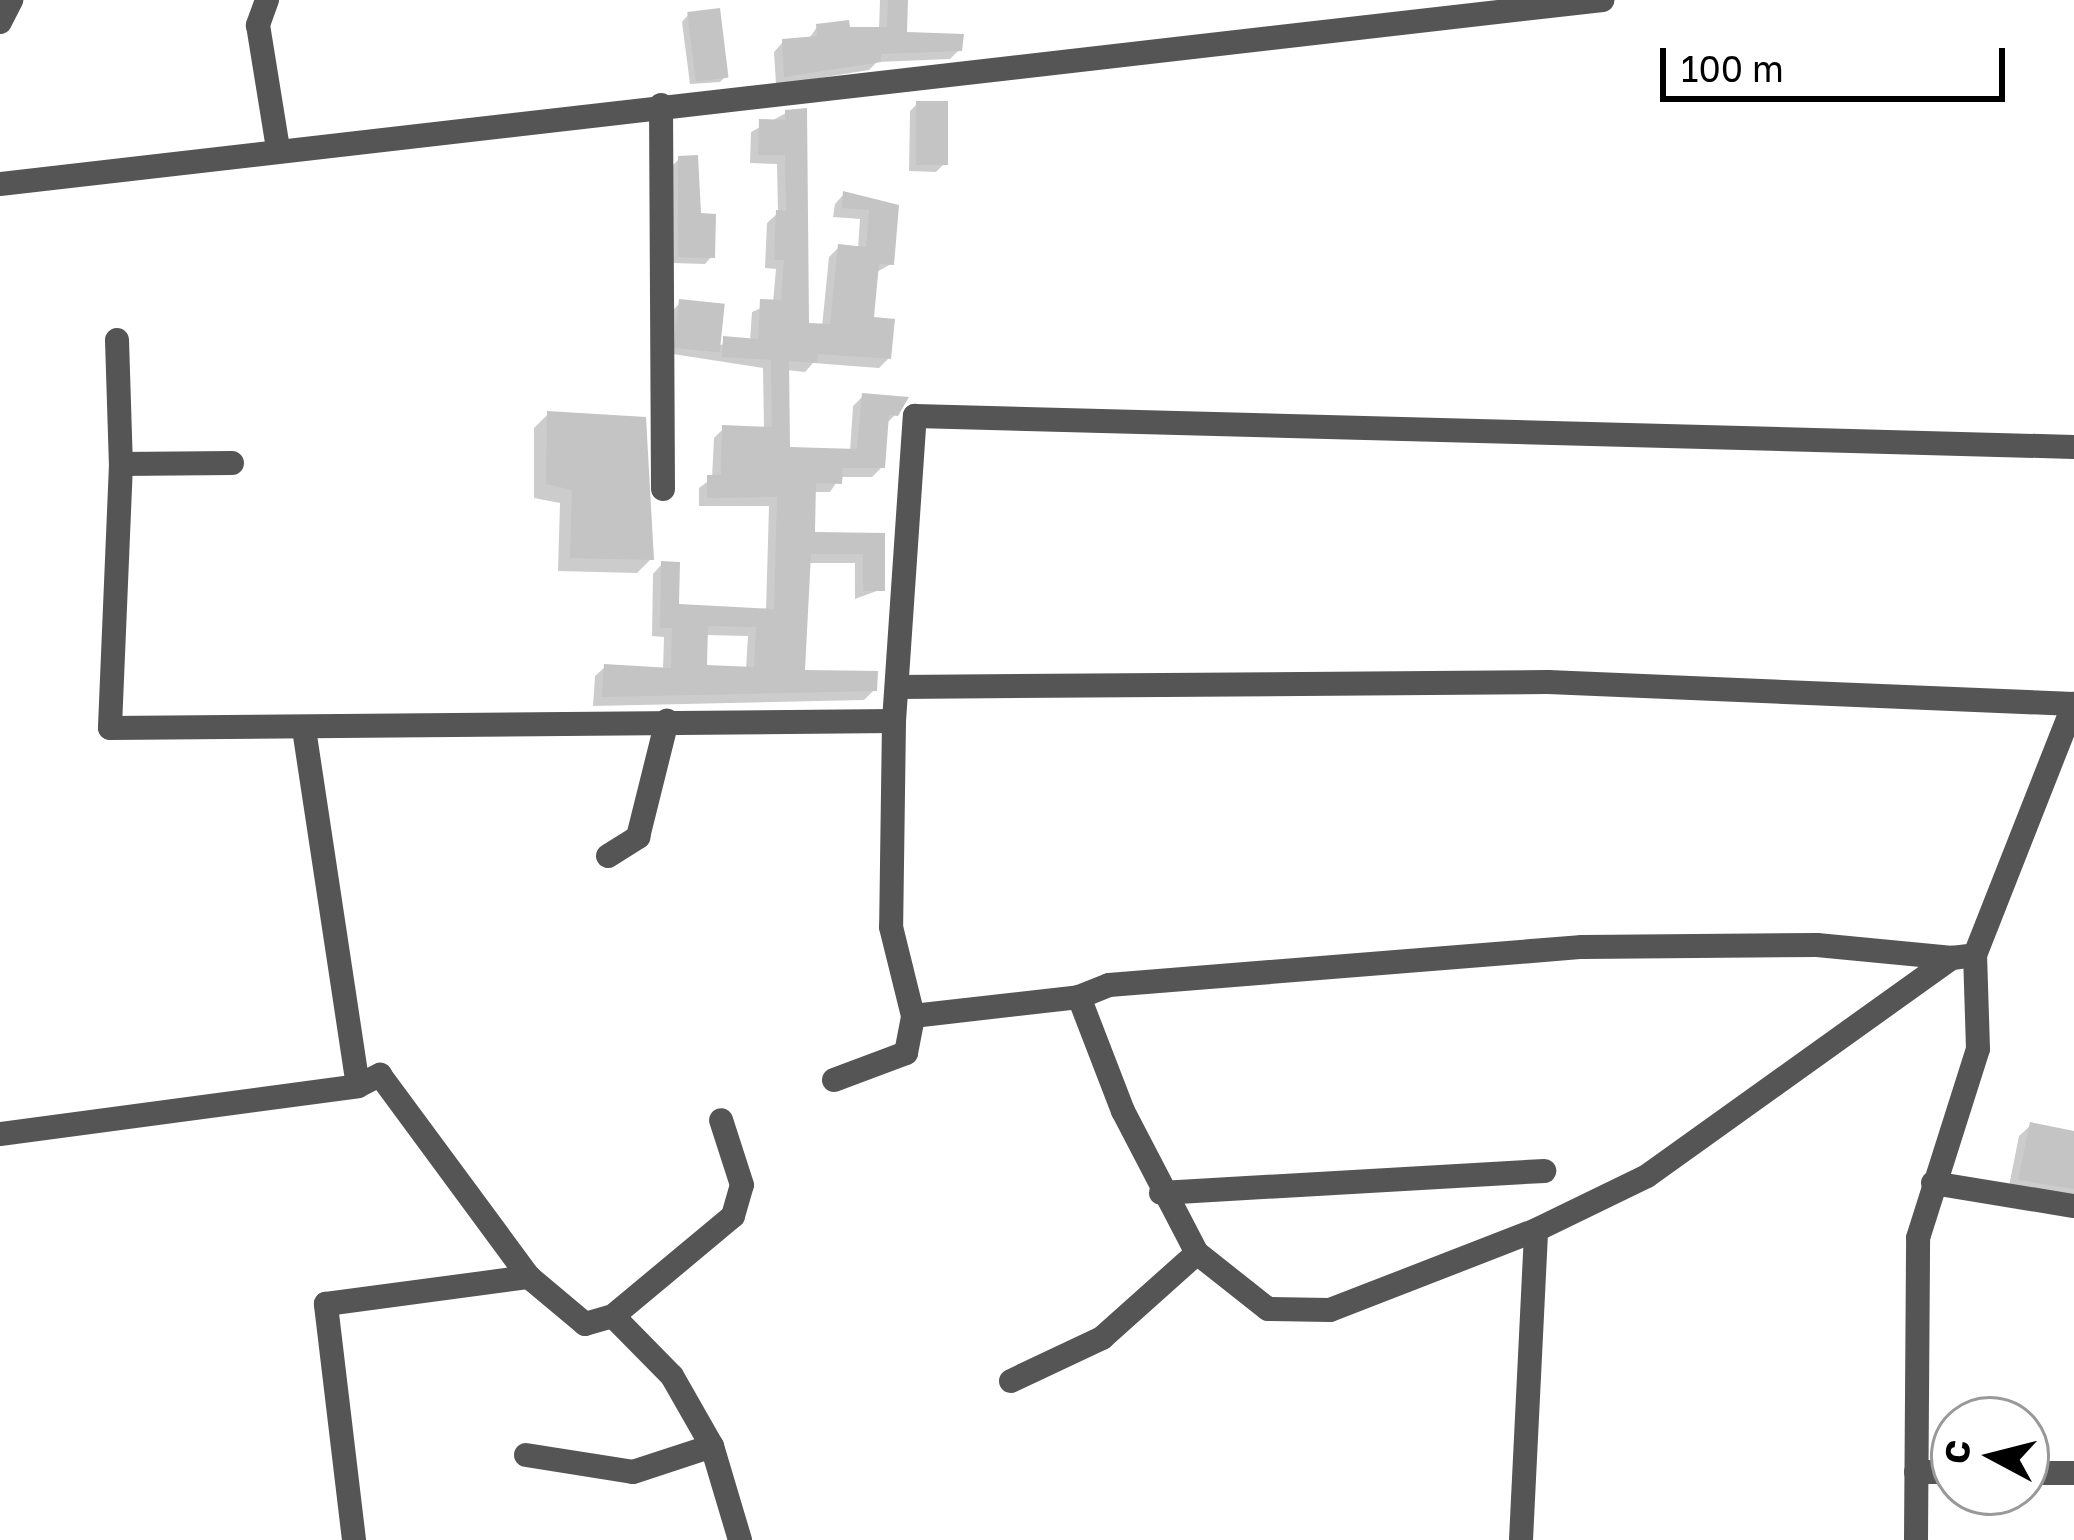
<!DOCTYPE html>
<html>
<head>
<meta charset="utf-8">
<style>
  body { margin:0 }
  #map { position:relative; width:2074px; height:1540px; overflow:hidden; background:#fff; font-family:"Golos Text",sans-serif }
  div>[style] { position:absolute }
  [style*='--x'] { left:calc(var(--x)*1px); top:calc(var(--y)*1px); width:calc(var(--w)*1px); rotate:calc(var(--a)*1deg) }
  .shadow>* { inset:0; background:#0003 }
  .building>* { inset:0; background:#c4c4c4; transform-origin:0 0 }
  .minor>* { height:24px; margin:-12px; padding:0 12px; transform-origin:12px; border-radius:12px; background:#555 }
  span { translate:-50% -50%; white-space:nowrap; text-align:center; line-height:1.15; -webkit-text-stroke:9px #fff; paint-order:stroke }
  .north { position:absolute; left:1930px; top:1396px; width:120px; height:120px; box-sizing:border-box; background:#fff; border:3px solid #999; border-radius:50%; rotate:277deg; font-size:33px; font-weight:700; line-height:48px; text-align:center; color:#000 }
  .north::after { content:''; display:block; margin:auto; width:42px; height:54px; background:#000; clip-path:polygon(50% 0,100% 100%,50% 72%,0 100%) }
  .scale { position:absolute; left:1660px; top:48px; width:345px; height:54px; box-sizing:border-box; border:6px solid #000; border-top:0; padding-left:15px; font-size:36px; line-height:42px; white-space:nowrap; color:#000; -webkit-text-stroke:9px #fff; paint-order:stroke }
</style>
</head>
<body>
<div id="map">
  <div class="shadow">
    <i style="clip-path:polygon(880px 0,905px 0,904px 35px,959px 50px,950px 59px,877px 62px,869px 70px,776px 85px,774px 52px,783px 42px,808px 40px,817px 27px,879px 30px)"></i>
    <i style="clip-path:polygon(688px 15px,726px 76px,720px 82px,690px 84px,682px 22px)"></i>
    <i style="clip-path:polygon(917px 104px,943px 165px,936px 172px,909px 171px,910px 111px)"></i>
    <i style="clip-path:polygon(evenodd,786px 113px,806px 326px,822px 327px,829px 257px,839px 247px,858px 249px,860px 219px,833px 217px,835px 204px,844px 194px,896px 207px,891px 264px,875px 273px,871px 320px,889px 358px,879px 368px,813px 363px,805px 372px,786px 370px,787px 450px,850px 452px,853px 406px,863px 396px,896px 414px,885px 425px,882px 467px,872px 477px,840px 477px,830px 492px,813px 492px,812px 535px,882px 536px,882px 589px,855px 599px,855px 563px,807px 563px,802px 673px,874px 690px,864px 700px,593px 706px,595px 676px,605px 667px,663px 670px,664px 637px,652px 636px,653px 574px,662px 564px,676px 607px,766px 611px,769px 506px,699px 506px,699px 488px,712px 478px,714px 438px,724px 428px,764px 430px,763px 368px,673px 354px,673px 310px,680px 303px,718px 345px,750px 341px,752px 312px,773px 303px,776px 269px,765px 268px,767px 223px,778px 213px,777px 164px,750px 163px,751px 132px,786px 113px,705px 635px,748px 636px,746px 669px,704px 668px,705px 635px)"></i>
    <i style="clip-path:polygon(679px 159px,712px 256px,705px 264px,672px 263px,672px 166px)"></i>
    <i style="clip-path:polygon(548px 414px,651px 559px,637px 573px,558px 571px,560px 503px,534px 498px,534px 428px)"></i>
    <i style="clip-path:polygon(2031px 1125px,2074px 1134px,2074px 1207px,2008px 1191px,2019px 1136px)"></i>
  </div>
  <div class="building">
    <i style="clip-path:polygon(888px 0,908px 0,907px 32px,964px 34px,962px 51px,881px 54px,881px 62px,784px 77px,782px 39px,817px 36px,816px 24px,849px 20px,850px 27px,887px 27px)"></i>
    <i style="left:720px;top:8px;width:70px;height:33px;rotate:83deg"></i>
    <i style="left:916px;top:101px;width:32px;height:64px"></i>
    <i style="clip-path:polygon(evenodd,807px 108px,809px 323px,830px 324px,838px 244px,866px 247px,869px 210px,842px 208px,843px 191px,899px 205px,894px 265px,879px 264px,874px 317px,895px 319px,891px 359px,818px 354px,817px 363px,789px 361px,790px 447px,857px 449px,862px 393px,909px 397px,898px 416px,889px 415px,885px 468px,843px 468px,842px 484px,816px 483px,815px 532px,885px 533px,885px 591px,863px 591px,863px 554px,811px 554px,805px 670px,878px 671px,877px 691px,602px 697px,604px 664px,671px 668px,672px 628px,660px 628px,661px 561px,680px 562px,679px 604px,774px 609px,777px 497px,707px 498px,707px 475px,721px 475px,722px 425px,772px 427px,771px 360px,722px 357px,723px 336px,758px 339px,760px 299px,781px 300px,784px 260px,774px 260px,776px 210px,786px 211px,785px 155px,758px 155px,759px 119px,785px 120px,785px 110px,807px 108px,708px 626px,756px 627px,754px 667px,707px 665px,708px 626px)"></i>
    <i style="clip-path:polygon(698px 155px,701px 213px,716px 214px,715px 258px,678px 257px,678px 156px)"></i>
    <i style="left:679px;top:299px;width:46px;height:49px;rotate:6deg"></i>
    <i style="clip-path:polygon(547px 411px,646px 417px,654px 560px,570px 558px,572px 490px,546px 484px)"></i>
    <i style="clip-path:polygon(2030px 1122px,2074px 1131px,2074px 1189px,2018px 1180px)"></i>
  </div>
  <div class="minor">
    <i style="--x:267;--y:0;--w:27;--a:110"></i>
    <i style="--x:258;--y:25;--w:125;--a:80.8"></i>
    <i style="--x:0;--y:22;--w:25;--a:-63"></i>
    <i style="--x:661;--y:105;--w:384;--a:89.7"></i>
    <i style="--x:0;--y:184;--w:1613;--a:-6.55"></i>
    <i style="--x:117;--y:340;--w:124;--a:88.2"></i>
    <i style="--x:121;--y:464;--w:264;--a:92.4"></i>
    <i style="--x:110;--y:728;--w:784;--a:-0.51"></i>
    <i style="--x:894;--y:721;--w:206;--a:90.8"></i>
    <i style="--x:891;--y:927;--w:92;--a:76.1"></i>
    <i style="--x:121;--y:464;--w:111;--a:-0.5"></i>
    <i style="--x:898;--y:687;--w:650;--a:-0.44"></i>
    <i style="--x:1548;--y:682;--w:526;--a:2.4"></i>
    <i style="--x:894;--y:721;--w:306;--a:-86.1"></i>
    <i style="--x:915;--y:416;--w:1159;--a:1.53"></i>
    <i style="--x:304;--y:729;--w:361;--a:81.4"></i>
    <i style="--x:608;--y:856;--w:36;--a:-32"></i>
    <i style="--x:638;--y:837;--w:120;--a:-76"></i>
    <i style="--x:1079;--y:997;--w:32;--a:-22"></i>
    <i style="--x:1109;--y:985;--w:475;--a:-4.6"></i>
    <i style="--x:1582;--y:947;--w:235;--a:-0.5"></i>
    <i style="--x:1817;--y:945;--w:136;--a:5.5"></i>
    <i style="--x:834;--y:1080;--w:77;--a:-20.6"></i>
    <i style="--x:906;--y:1053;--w:38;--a:-79"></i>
    <i style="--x:913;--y:1016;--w:167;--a:-6.5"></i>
    <i style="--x:1079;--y:997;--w:122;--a:68.9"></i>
    <i style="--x:1123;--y:1111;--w:160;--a:62.5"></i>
    <i style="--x:1197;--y:1253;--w:90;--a:38.3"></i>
    <i style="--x:1268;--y:1309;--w:62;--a:0.9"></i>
    <i style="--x:1330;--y:1310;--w:221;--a:-21.2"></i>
    <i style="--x:1536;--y:1230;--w:123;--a:-25.9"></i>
    <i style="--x:1647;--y:1176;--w:375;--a:-35.6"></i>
    <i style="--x:1952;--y:958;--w:23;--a:-7"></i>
    <i style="--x:0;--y:1134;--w:361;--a:-7.6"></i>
    <i style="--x:358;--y:1086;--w:25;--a:-27"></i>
    <i style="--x:380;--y:1075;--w:251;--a:53.6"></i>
    <i style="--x:529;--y:1277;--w:73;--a:40"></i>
    <i style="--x:585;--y:1324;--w:29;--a:-16"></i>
    <i style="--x:613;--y:1316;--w:156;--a:-39.8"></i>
    <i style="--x:733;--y:1216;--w:32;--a:-74"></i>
    <i style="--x:742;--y:1185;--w:68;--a:-107.9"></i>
    <i style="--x:1933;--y:1183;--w:143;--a:9.3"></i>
    <i style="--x:1161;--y:1193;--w:384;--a:-3.3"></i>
    <i style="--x:613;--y:1316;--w:84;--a:45.5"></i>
    <i style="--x:672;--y:1376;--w:81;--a:60.3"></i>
    <i style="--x:712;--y:1446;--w:98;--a:73.4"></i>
    <i style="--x:1011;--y:1381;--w:101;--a:-25.3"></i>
    <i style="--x:1102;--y:1338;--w:127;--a:-41.8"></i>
    <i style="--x:526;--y:1455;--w:108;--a:9"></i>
    <i style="--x:633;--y:1472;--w:83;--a:-18.2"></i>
    <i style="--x:1916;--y:1472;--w:38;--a:0"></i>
    <i style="--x:2026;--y:1473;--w:48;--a:0"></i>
    <i style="--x:354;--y:1540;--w:238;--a:-96.8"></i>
    <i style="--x:326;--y:1304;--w:205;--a:-7.6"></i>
    <i style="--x:1521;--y:1540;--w:310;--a:-87.2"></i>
    <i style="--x:1916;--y:1540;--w:302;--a:-89.6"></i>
    <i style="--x:1918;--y:1238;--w:198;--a:-72.4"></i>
    <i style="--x:1978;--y:1049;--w:94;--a:-91.8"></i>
    <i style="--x:1975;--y:955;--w:270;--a:-68.5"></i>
  </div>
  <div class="north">С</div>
  <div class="scale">100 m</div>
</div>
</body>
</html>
